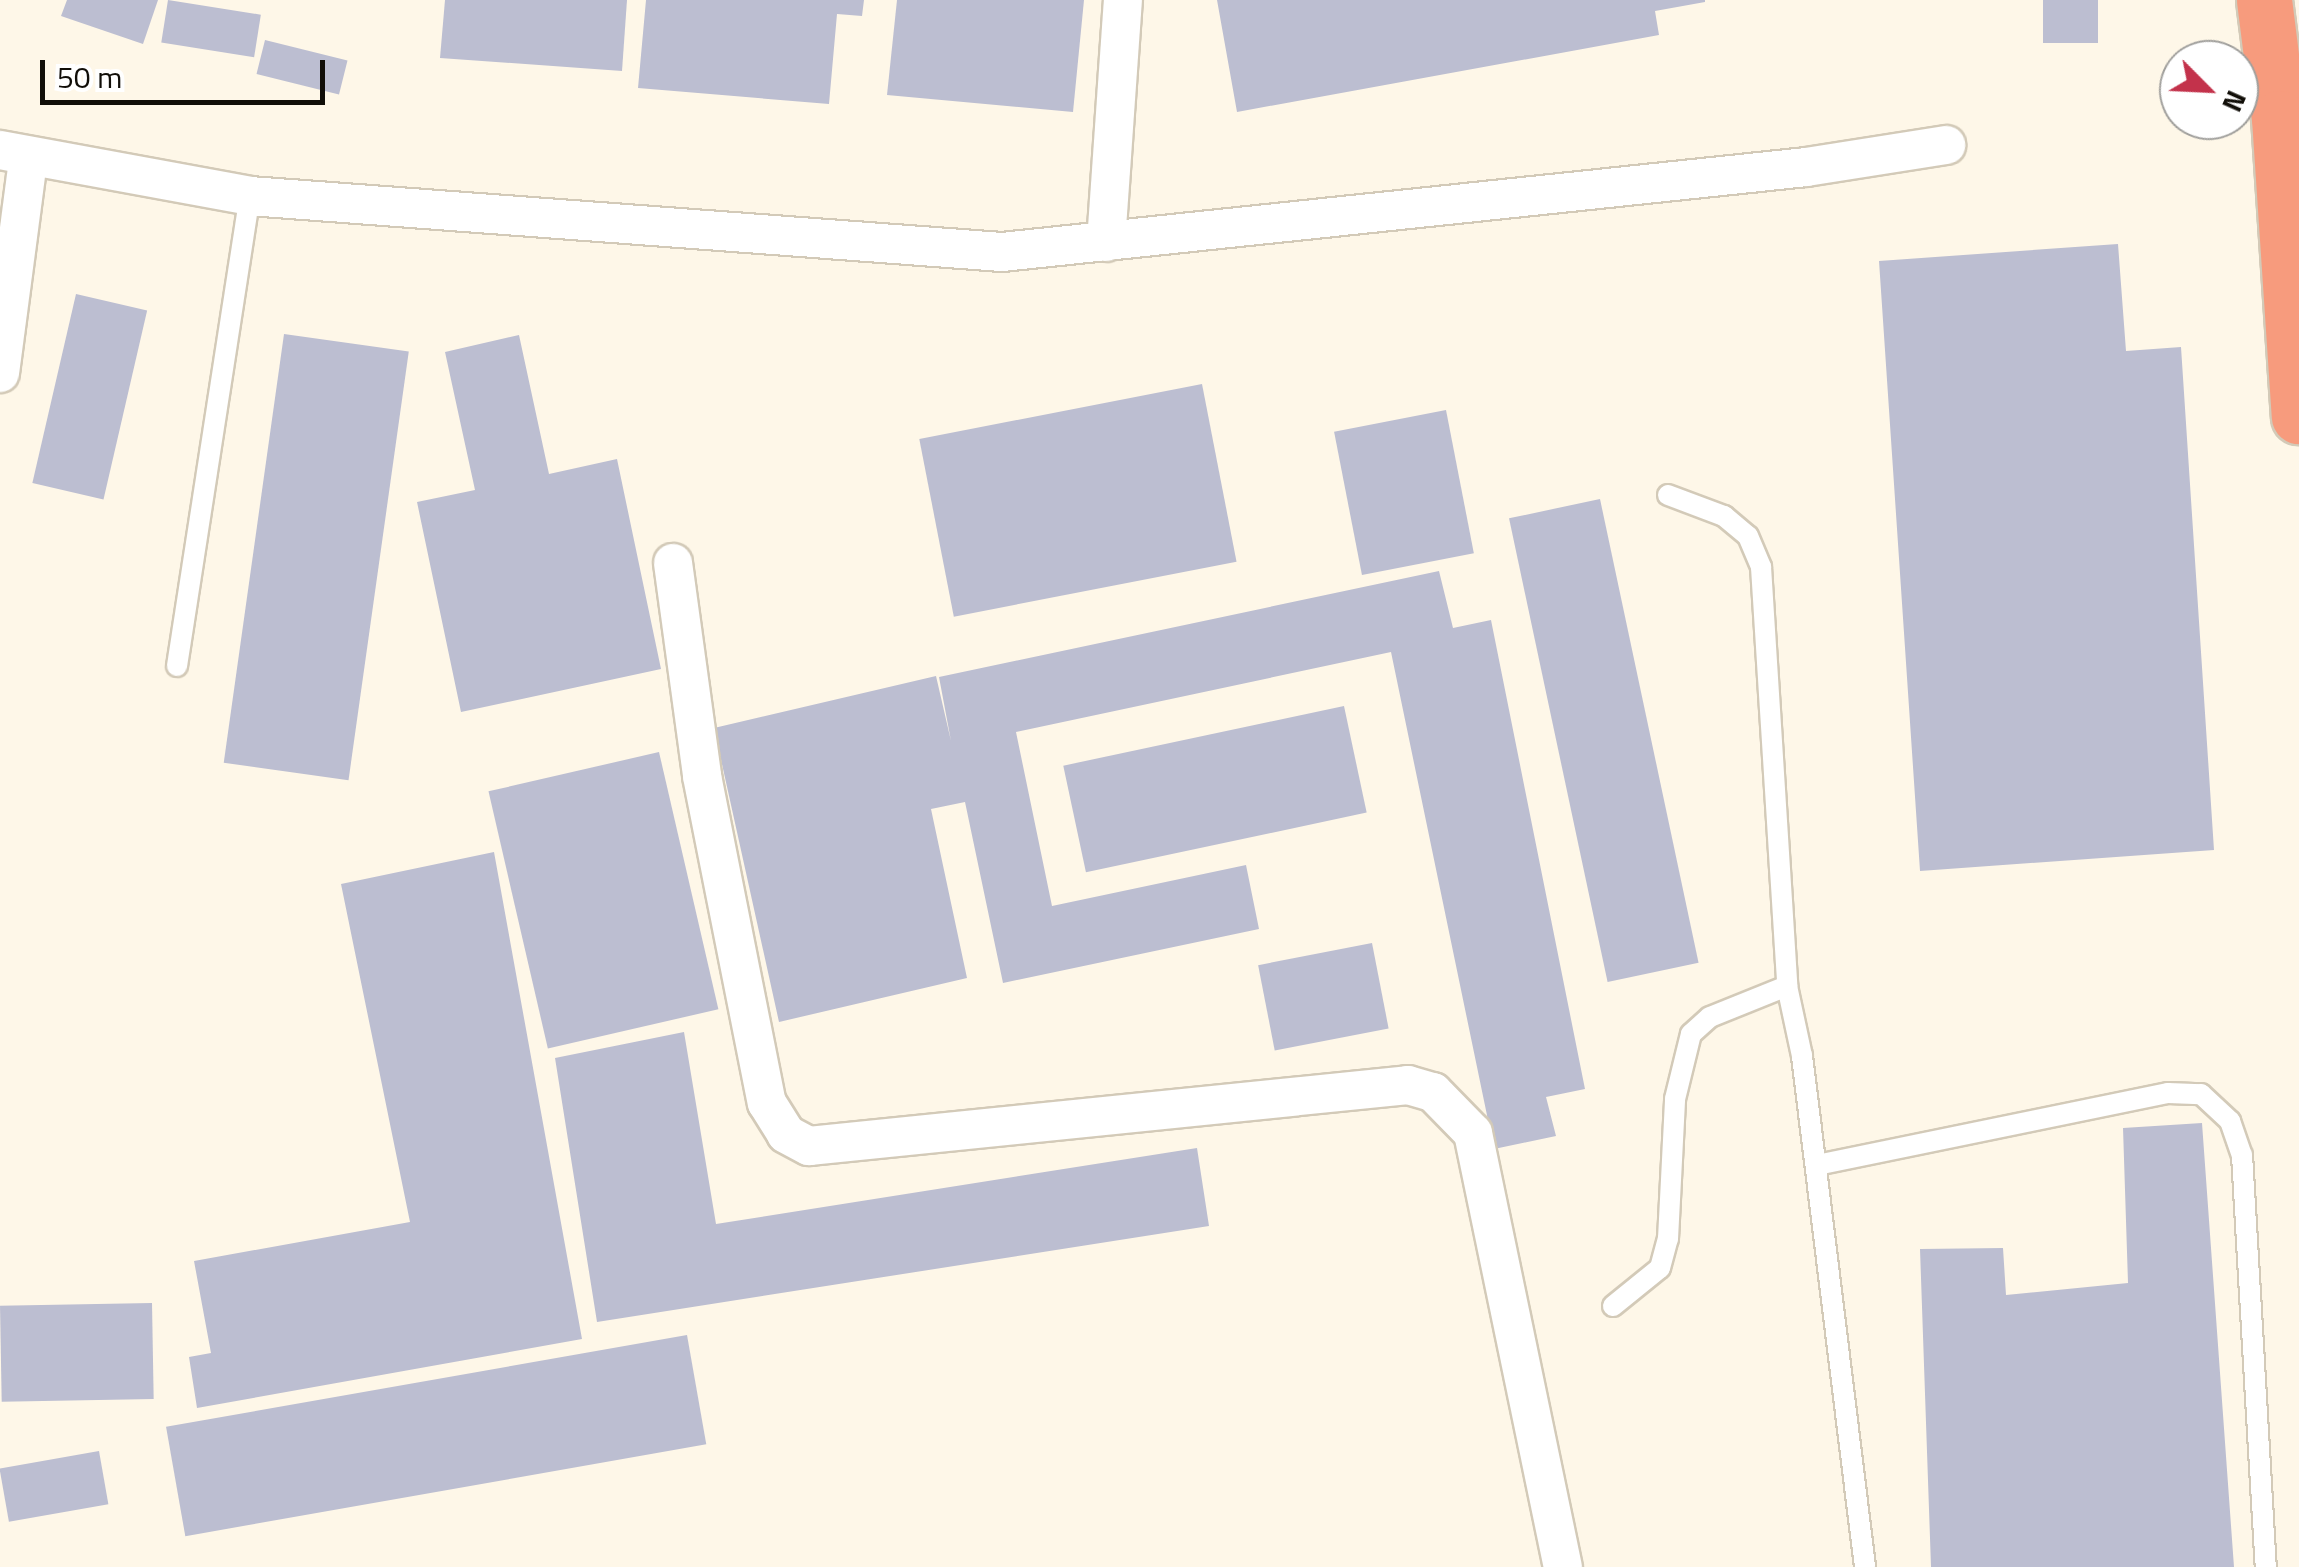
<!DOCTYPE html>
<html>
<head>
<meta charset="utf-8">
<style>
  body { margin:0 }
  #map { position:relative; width:2299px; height:1567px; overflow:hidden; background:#fef7e8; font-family:"Titillium Web",sans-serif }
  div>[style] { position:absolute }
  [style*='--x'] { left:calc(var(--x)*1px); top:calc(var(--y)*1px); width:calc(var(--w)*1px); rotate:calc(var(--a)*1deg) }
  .building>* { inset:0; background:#bcbed1; transform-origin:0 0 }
  .roads { filter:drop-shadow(2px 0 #d3cab8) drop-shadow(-2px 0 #d3cab8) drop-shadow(0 2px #d3cab8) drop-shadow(0 -2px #d3cab8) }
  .lane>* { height:20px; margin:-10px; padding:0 10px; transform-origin:10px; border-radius:10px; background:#fff }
  .street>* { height:38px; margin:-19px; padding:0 19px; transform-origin:19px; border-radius:19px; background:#fff }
  .highway>* { height:55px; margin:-27.5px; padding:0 27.5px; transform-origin:27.5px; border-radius:27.5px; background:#f79b7d }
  span { translate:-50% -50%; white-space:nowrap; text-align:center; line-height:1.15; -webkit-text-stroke:9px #fff; paint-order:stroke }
  .north { position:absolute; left:2159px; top:40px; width:100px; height:100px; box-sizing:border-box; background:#fff; border:2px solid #a09f9c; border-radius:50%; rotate:114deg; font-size:28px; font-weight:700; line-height:40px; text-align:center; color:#110e08 }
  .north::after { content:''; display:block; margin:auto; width:35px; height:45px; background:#c3324b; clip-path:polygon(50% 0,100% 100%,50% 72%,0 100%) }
  .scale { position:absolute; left:40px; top:60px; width:285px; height:45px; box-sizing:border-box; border:5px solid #110e08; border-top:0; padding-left:12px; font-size:30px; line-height:35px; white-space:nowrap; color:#110e08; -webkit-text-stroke:8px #fff; paint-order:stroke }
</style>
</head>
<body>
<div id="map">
  <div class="building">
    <i style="clip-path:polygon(67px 0,158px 0,143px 44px,61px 16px)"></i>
    <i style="left:168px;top:0;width:94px;height:43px;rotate:9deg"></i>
    <i style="clip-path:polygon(445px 0,627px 0,622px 71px,440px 58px)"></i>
    <i style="clip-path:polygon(646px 0,864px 0,862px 16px,837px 14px,829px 104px,638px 88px)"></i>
    <i style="clip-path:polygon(897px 0,1084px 0,1073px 112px,887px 95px)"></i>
    <i style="clip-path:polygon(1217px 0,1705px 0,1705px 2px,1655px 11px,1659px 35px,1237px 112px)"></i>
    <i style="left:2043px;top:0;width:55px;height:43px"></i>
    <i style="left:265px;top:40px;width:85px;height:35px;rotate:14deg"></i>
    <i style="clip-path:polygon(2118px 244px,2126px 351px,2181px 347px,2214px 850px,1920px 871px,1879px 261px)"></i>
    <i style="left:76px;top:294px;width:73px;height:194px;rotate:13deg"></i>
    <i style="left:284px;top:334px;width:126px;height:433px;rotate:8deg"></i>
    <i style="clip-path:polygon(519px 335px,549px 474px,617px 459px,661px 669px,461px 712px,417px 502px,475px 490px,445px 352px)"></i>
    <i style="left:1202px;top:384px;width:181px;height:288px;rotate:79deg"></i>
    <i style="left:1446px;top:410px;width:146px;height:114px;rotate:79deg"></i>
    <i style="left:1600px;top:499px;width:474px;height:93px;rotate:78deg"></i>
    <i style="clip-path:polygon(1439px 571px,1453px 628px,1491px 620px,1585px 1089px,1546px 1097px,1556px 1136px,1494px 1149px,1391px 652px,1016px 732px,1052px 906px,1246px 865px,1259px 929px,1003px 983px,965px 802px,931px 809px,967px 978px,779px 1022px,714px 728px,936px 676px,951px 741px,939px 677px)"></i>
    <i style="left:1344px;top:706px;width:109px;height:287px;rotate:78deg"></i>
    <i style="left:659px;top:752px;width:264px;height:175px;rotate:77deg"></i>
    <i style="clip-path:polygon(494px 852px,582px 1339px,197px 1408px,189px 1357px,211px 1353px,194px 1261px,410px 1222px,341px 884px)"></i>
    <i style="left:1372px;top:943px;width:87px;height:116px;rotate:79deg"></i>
    <i style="clip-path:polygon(684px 1032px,716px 1224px,1197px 1148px,1209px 1226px,597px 1322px,555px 1058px)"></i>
    <i style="clip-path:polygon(2202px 1123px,2234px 1567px,1931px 1567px,1920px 1249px,2003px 1248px,2006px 1295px,2128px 1283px,2123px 1128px)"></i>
    <i style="left:152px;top:1303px;width:96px;height:152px;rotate:89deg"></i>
    <i style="left:687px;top:1335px;width:111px;height:529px;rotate:80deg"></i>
    <i style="left:99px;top:1451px;width:54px;height:101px;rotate:80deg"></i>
  </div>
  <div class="roads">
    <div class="lane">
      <i style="--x:1668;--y:495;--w:60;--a:20.6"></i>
      <i style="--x:1724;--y:516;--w:31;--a:40"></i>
      <i style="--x:1748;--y:536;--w:34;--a:67"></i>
      <i style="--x:1761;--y:567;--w:420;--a:86.4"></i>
      <i style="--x:1787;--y:986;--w:72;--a:77.9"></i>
      <i style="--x:1802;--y:1056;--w:515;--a:82.97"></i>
      <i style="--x:177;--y:666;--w:476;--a:-81.2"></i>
      <i style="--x:1817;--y:1165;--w:358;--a:-11.6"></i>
      <i style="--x:2168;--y:1093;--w:33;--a:2"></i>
      <i style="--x:2201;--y:1094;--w:40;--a:43"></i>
      <i style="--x:2230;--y:1121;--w:36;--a:71"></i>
      <i style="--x:2242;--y:1155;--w:413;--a:86.7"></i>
      <i style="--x:1613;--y:1306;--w:60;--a:-39"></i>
      <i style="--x:1660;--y:1268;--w:30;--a:-75"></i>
      <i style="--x:1668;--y:1239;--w:140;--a:-87.1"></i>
      <i style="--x:1675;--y:1099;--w:67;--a:-76.2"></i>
      <i style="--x:1691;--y:1034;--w:25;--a:-42"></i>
      <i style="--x:1710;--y:1017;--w:83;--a:-21.9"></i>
    </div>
    <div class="street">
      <i style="--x:0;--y:150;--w:254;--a:10.4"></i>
      <i style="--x:250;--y:196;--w:754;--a:4.26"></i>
      <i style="--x:1002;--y:252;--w:808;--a:-6.03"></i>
      <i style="--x:1806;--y:167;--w:142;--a:-8.9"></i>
      <i style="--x:1106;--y:242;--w:243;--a:-86"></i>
      <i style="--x:0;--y:373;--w:216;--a:-82.5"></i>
      <i style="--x:673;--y:563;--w:215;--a:82.2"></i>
      <i style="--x:702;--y:776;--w:333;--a:78.8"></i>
      <i style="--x:767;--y:1103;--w:36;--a:58"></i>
      <i style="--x:786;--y:1134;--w:26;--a:28"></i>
      <i style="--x:809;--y:1146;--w:602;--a:-5.81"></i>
      <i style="--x:1408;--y:1085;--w:26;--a:16"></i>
      <i style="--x:1433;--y:1092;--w:57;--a:45.7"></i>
      <i style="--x:1473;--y:1133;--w:443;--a:78.3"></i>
    </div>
    <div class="highway">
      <i style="--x:2264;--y:0;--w:119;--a:82.8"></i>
      <i style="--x:2279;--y:118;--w:299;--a:86.2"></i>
    </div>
  </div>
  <div class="north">N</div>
  <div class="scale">50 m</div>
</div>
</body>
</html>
